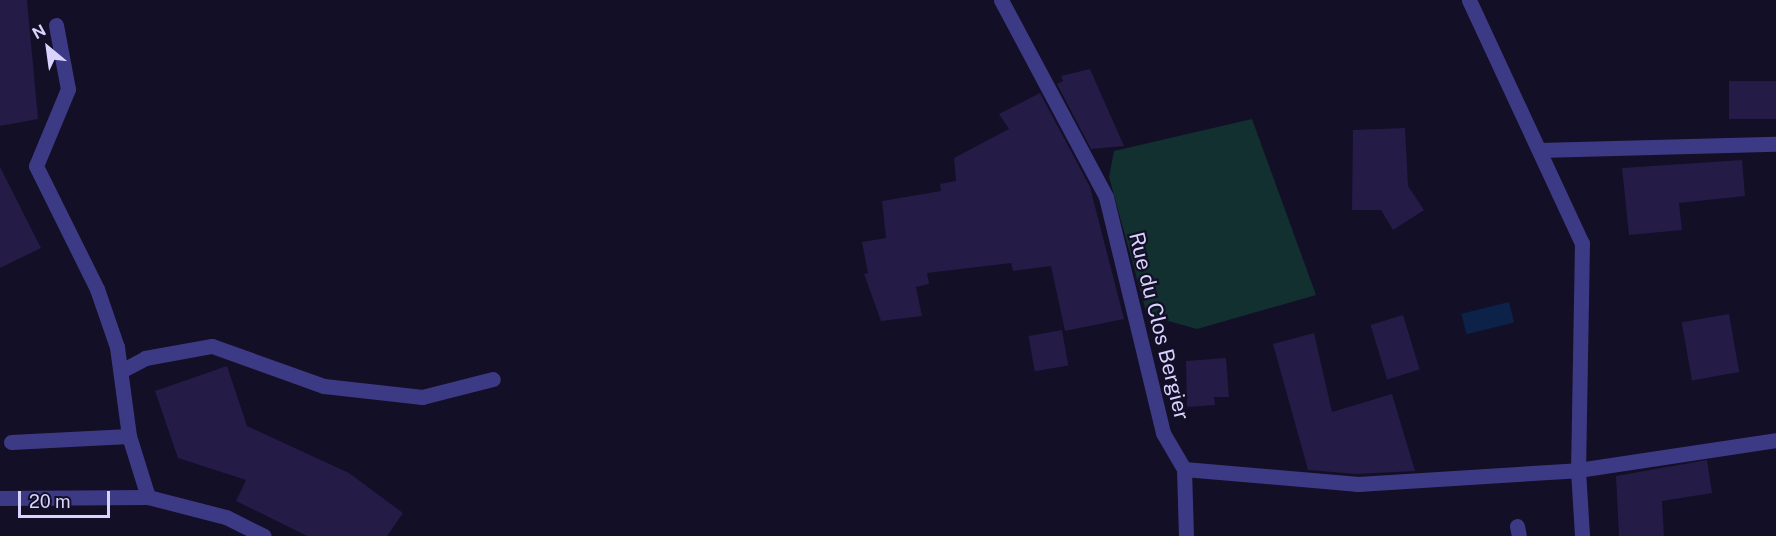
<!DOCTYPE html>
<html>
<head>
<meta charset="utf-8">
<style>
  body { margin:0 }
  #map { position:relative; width:1776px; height:536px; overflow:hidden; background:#130f26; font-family:"Public Sans",sans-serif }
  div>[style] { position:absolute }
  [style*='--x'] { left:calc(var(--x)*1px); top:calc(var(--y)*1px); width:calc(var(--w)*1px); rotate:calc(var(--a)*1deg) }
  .green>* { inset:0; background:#12302f }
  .water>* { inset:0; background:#0c2248; transform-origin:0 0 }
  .building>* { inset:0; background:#241b47; transform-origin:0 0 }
  .service>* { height:15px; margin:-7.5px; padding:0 7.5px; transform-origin:7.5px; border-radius:7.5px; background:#3d3a85 }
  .minor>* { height:15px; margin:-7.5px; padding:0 7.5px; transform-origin:7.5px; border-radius:7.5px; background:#3d3a85 }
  span { translate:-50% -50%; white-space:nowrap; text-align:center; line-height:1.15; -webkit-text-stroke:4.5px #130f26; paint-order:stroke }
  .street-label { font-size:21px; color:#d9d4ff }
  .north { position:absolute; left:18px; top:18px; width:60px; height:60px; -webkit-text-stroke:4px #130f26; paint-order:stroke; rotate:331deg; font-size:16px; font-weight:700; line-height:24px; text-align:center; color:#d9d4ff }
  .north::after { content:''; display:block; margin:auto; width:21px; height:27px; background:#d9d4ff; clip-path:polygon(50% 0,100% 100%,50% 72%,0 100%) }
  .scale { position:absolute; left:18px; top:491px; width:92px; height:27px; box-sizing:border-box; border:3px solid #d9d4ff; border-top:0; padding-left:8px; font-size:18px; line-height:21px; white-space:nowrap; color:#d9d4ff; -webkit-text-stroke:4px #130f26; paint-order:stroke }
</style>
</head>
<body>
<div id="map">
  <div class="green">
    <i style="clip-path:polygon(1252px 119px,1316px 295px,1197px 329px,1147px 315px,1109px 177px,1114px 151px)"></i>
  </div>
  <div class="water">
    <i style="left:1509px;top:302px;width:21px;height:49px;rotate:76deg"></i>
  </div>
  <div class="building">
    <i style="clip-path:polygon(0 0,27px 0,38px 119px,0 126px)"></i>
    <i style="clip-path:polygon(1090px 69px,1124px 146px,1091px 149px,1057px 84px,1063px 81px,1061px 76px)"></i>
    <i style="left:1776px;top:81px;width:38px;height:47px;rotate:90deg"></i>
    <i style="clip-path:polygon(1040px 93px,1090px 187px,1124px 319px,1065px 331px,1051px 266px,1013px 271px,1011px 263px,927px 273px,929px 284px,916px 287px,922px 316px,881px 321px,864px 274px,868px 273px,862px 242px,886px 238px,882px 201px,941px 191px,940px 184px,956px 181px,954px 158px,1009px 129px,999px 114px)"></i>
    <i style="clip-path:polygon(1405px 128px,1408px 186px,1424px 210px,1393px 230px,1381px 210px,1352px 210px,1353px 130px)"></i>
    <i style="clip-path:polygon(1742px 160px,1745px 196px,1679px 203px,1682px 230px,1629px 235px,1622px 168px)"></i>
    <i style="clip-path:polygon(0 167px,41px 248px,0 268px)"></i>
    <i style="left:1729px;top:314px;width:59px;height:48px;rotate:80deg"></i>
    <i style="left:1403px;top:315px;width:57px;height:34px;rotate:73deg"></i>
    <i style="left:1062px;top:330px;width:36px;height:34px;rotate:80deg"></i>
    <i style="clip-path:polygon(1314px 333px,1332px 412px,1392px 394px,1415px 471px,1356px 474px,1308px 470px,1273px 344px)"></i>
    <i style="clip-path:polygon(1226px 358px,1229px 397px,1214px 397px,1215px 405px,1187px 407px,1186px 361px)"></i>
    <i style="clip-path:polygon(227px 366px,247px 426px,349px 473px,403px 513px,387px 536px,307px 536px,236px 501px,246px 480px,178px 458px,155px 391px)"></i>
    <i style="clip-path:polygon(1707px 460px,1712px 493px,1662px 501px,1664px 536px,1619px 536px,1616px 476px)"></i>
  </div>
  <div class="service">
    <i style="--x:56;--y:25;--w:65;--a:79.4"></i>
    <i style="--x:68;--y:89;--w:83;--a:112.6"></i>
    <i style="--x:36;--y:166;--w:137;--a:63.6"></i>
    <i style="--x:97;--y:289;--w:61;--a:71"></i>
    <i style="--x:117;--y:347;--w:90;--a:82.3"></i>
    <i style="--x:121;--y:371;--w:27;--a:-28"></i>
    <i style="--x:145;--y:358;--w:68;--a:-10.2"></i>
    <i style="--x:212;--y:346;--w:119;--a:19.7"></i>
    <i style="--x:324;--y:386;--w:99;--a:6.4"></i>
    <i style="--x:422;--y:397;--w:73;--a:-14.2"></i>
    <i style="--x:11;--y:442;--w:118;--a:-2.9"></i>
    <i style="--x:129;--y:436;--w:64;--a:72.7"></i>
  </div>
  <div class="minor">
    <i style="--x:1001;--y:0;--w:223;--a:61.9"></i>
    <i style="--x:1106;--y:197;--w:243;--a:76.4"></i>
    <i style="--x:1163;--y:433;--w:42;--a:59.7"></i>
    <i style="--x:1184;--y:469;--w:175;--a:4.9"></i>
    <i style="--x:1358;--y:484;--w:220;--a:-3.6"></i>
    <i style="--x:1578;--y:470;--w:200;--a:-8.6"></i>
    <i style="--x:1469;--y:0;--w:268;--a:65.1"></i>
    <i style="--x:1582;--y:243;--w:227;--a:91"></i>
    <i style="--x:1578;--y:470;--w:66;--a:86.5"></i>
    <i style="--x:1539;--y:150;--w:237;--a:-1.5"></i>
    <i style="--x:1184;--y:469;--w:67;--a:88.3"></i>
    <i style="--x:0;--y:498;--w:148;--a:-0.4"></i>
    <i style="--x:148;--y:497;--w:81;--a:14.4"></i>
    <i style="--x:226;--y:517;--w:42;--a:26.6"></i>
    <i style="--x:1517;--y:526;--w:10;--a:79"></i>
  </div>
  <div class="street-label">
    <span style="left:1159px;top:326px;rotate:76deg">Rue du Clos Bergier</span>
  </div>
  <div class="north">N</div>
  <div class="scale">20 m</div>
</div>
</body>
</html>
